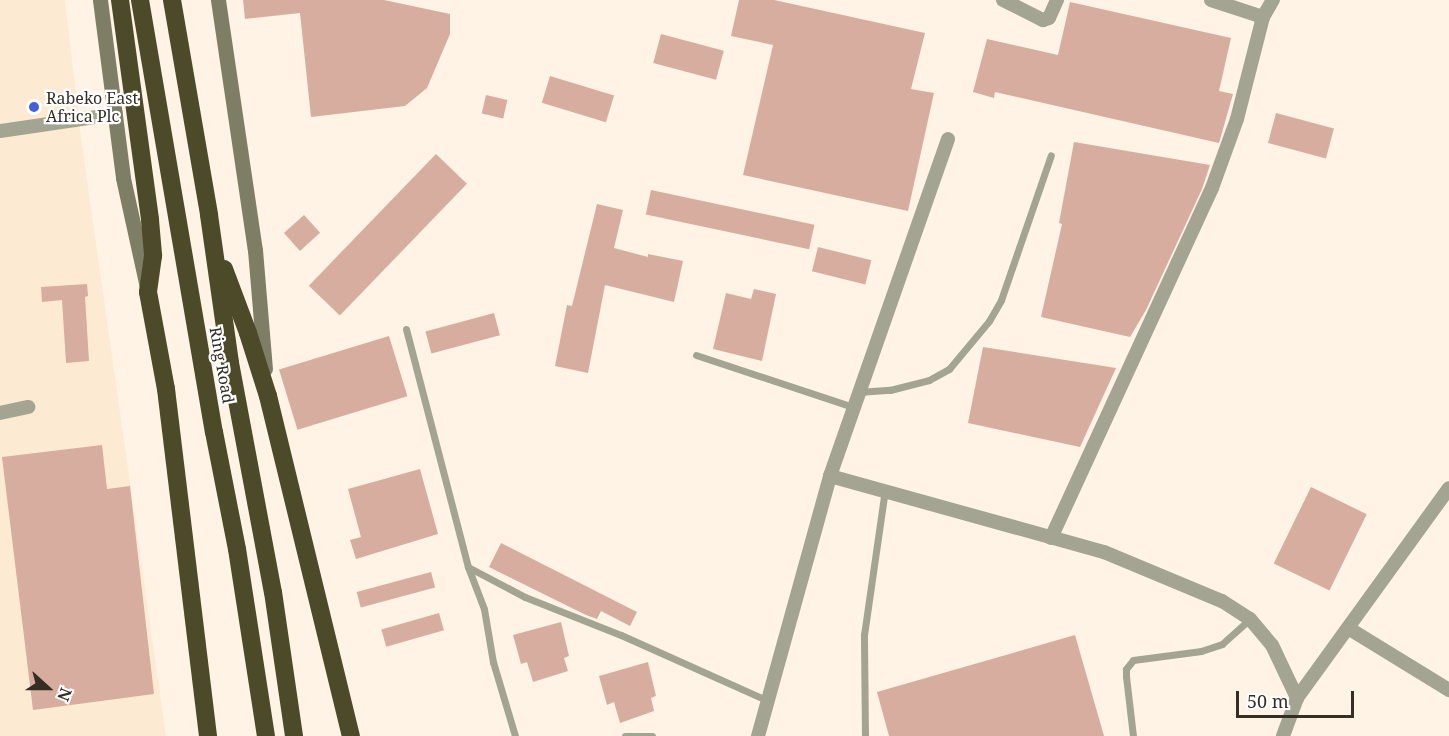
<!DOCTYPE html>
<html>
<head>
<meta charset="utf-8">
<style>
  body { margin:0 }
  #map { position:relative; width:1449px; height:736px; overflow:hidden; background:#fef3e5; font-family:"Noto Serif",serif }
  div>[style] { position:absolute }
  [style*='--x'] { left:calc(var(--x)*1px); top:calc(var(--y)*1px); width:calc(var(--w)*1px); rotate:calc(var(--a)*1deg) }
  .built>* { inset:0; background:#fdead2 }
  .building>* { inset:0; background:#d6ad9f; transform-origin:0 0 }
  .lane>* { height:7px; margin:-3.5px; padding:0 3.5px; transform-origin:3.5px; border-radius:3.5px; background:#a4a493 }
  .street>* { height:14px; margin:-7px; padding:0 7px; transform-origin:7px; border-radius:7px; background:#a4a493 }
  .secondary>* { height:15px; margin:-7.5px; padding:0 7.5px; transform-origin:7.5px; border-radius:7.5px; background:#7e7d65 }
  .highway>* { height:18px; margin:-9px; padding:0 9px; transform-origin:9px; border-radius:9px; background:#4c4a28 }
  .dots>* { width:16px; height:16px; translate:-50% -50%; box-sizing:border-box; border:3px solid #fff; border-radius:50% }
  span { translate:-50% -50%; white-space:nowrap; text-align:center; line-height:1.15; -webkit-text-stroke:4.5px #fff; paint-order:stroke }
  .poi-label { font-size:16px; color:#352e25 }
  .left { translate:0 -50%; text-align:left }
  .street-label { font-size:16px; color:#352e25 }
  .north { position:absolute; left:18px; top:658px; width:60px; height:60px; -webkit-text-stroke:4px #fff; paint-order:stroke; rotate:111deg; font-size:16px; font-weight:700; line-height:24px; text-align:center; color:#352e25 }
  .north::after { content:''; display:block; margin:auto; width:21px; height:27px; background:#352e25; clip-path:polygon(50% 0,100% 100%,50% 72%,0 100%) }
  .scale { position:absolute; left:1236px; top:691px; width:118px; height:27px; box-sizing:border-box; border:3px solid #352e25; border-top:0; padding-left:8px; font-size:18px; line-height:21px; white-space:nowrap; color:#352e25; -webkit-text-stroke:4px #fff; paint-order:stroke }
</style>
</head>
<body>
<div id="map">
  <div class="built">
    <i style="clip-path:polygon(0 0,65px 0,81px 138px,166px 736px,0 736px)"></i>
  </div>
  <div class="building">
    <i style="clip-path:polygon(243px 0,384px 0,450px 14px,450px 34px,427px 88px,405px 106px,311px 117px,300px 13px,245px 19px)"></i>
    <i style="clip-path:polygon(739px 0,774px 0,925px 33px,911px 89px,934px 93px,908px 211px,743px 175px,773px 45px,731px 36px)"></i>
    <i style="clip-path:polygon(1070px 2px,1231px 38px,1219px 91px,1233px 94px,1219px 143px,995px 92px,994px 98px,973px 92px,987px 39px,1058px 55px)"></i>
    <i style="left:661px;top:34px;width:65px;height:30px;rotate:15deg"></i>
    <i style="left:550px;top:76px;width:67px;height:28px;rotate:17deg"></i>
    <i style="left:486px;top:95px;width:22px;height:19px;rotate:13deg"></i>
    <i style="left:1276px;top:113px;width:60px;height:31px;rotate:15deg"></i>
    <i style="clip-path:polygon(1074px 142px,1210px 165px,1202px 189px,1146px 310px,1130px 337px,1041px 317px,1062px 224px,1059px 223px)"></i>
    <i style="left:436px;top:154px;width:43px;height:183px;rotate:44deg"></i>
    <i style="left:651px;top:190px;width:167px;height:25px;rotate:12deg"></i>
    <i style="clip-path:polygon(597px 204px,623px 210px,614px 248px,648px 257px,648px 254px,683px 261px,674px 302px,605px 285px,588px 373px,555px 366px,567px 305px,572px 306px)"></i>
    <i style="left:304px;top:215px;width:24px;height:27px;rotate:48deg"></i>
    <i style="left:818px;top:247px;width:55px;height:25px;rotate:14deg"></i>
    <i style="clip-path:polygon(87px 284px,88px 296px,85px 297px,89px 361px,66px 363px,62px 300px,42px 302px,41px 287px)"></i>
    <i style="clip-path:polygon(754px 289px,776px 294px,762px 361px,713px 349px,726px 293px,751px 299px)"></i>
    <i style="left:494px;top:313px;width:23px;height:71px;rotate:75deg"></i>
    <i style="left:389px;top:336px;width:63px;height:115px;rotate:73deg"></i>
    <i style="clip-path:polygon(983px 347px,1116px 368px,1080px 447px,968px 423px)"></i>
    <i style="clip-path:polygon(102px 445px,107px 489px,130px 486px,154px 694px,33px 710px,2px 457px)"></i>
    <i style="clip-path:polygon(420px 469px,438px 534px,356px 559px,350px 540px,361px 537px,348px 489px)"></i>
    <i style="left:1311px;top:487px;width:62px;height:85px;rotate:26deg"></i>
    <i style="clip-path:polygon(501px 543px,637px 612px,630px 626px,601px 611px,597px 619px,586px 615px,489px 567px)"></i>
    <i style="left:431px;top:572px;width:16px;height:77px;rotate:75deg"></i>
    <i style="left:439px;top:613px;width:18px;height:60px;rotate:74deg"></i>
    <i style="clip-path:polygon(561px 622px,569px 656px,564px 658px,568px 671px,533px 682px,527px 662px,521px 664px,513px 635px)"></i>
    <i style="clip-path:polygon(1075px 635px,1104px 736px,889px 736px,877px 692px)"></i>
    <i style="clip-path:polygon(648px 662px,656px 696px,651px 698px,654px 711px,620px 723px,614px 702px,607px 705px,599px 676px)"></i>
  </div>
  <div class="lane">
    <i style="--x:406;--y:329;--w:246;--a:75.4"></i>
    <i style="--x:468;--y:567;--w:45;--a:69.1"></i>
    <i style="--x:484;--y:609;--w:54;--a:80.4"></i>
    <i style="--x:493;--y:662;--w:77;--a:73.4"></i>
    <i style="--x:696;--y:355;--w:165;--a:18.3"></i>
    <i style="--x:858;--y:392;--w:32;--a:-4"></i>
    <i style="--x:890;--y:390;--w:40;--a:-14.4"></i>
    <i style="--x:929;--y:380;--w:23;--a:-29"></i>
    <i style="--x:949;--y:369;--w:62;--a:-50.2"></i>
    <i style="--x:989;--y:321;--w:24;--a:-60"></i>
    <i style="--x:1001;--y:300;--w:153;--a:-71"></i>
    <i style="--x:468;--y:567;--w:64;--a:27.8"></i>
    <i style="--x:525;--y:597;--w:103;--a:21.6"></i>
    <i style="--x:621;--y:635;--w:159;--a:24.1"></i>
    <i style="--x:625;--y:736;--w:27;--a:0"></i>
    <i style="--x:865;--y:736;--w:101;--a:-90.6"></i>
    <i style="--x:864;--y:635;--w:148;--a:-81.8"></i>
    <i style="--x:1133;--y:736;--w:60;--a:-96.7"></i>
    <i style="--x:1126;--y:676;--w:7;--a:-90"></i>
    <i style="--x:1126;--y:669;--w:11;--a:-52"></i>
    <i style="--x:1133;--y:660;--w:69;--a:-7.5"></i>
    <i style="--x:1201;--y:651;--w:22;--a:-18"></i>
    <i style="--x:1222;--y:644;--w:38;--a:-42"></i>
  </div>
  <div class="street">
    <i style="--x:1003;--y:0;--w:45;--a:26.6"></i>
    <i style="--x:1043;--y:20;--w:6;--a:-18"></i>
    <i style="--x:1049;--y:18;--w:20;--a:-66"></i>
    <i style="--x:1211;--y:0;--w:55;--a:18.1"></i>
    <i style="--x:0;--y:131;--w:117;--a:-8.3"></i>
    <i style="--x:0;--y:413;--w:29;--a:-12"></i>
    <i style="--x:830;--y:476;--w:284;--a:15.5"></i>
    <i style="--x:1104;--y:552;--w:128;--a:22.6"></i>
    <i style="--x:1222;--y:601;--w:33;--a:33"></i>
    <i style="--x:1250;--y:619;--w:34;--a:50"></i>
    <i style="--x:1272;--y:645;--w:59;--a:64.7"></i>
    <i style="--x:1051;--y:538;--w:385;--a:-65.3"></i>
    <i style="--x:1212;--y:188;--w:73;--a:-70.1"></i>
    <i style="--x:1237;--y:119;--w:105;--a:-75.7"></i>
    <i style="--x:1263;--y:17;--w:20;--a:-60"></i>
    <i style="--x:1348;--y:628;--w:119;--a:31.5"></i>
    <i style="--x:758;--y:736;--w:270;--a:-74.5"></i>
    <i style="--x:830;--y:476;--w:357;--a:-70.7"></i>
    <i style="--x:1283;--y:736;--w:40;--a:-69.8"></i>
    <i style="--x:1297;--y:698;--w:259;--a:-54.1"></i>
  </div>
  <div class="secondary">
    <i style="--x:100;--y:0;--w:179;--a:82.6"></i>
    <i style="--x:123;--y:178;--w:112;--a:77.6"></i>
    <i style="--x:218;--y:0;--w:253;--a:81.6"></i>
    <i style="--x:255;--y:250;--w:119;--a:85.2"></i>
  </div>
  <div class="highway">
    <i style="--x:120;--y:0;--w:222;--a:82.2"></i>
    <i style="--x:150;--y:220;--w:36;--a:85"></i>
    <i style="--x:153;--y:256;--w:36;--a:98"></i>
    <i style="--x:148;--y:292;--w:99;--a:79.5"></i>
    <i style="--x:166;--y:389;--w:350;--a:83.1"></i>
    <i style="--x:140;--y:0;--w:438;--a:80.3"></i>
    <i style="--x:214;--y:432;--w:119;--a:78.9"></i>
    <i style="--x:237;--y:549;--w:189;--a:81.2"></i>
    <i style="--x:172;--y:0;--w:218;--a:80.2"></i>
    <i style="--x:209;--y:215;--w:149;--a:81.9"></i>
    <i style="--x:230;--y:363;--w:233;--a:79.4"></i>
    <i style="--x:273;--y:592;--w:146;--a:81.7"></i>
    <i style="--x:224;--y:269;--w:68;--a:69.4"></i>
    <i style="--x:248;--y:333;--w:66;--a:72.4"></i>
    <i style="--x:268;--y:396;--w:350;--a:76.3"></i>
  </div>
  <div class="dots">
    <i style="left:34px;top:107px;background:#4661d5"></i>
  </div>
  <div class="poi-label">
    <span class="left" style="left:46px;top:107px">Rabeko East<br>Africa Plc</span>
  </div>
  <div class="street-label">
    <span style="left:222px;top:365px;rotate:80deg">Ring Road</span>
  </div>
  <div class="north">N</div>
  <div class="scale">50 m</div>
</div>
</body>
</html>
